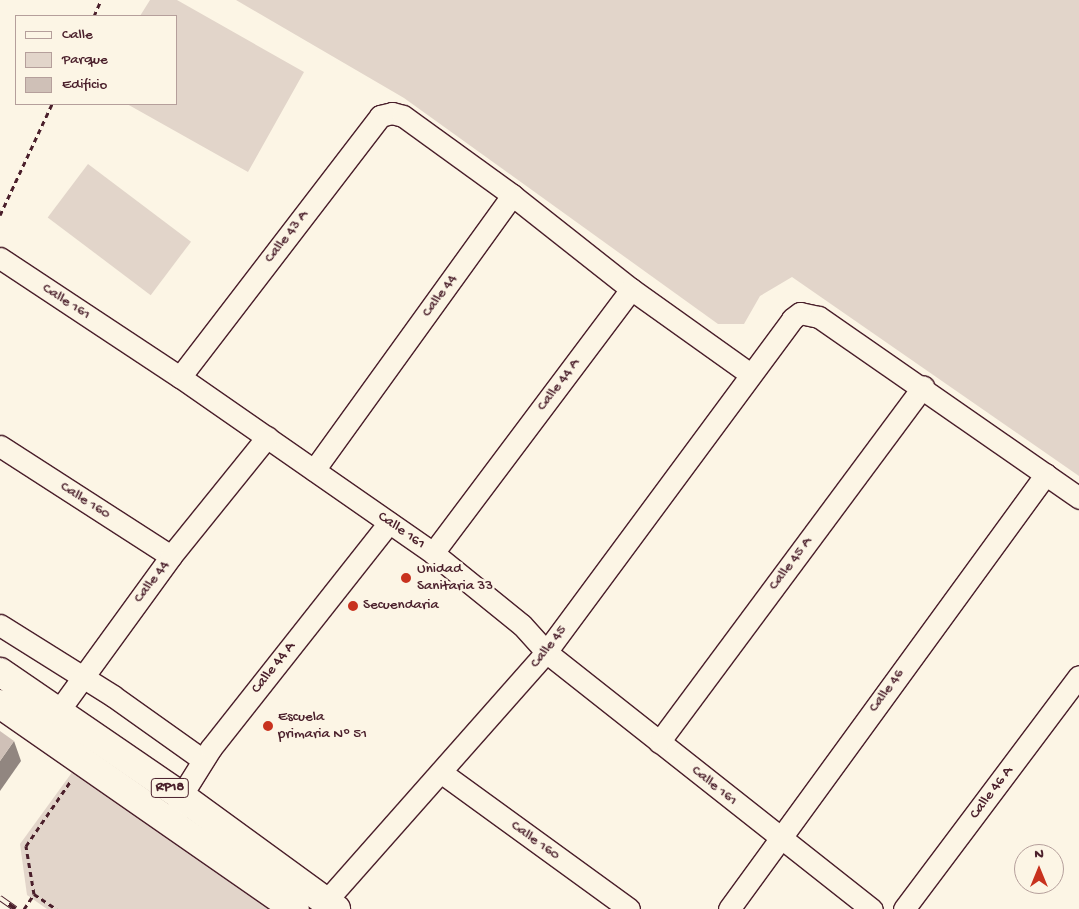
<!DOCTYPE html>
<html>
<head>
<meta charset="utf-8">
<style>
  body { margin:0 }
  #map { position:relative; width:1079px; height:909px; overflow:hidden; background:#fcf5e5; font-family:"Gochi Hand",sans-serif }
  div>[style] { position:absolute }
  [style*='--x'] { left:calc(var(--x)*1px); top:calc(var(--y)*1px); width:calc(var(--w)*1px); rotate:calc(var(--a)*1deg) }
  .green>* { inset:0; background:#e2d5ca; transform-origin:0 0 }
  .path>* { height:3px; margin-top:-1.5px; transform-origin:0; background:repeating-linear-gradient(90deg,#4a1f2b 0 5px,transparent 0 9px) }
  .roads { filter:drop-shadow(1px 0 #4a1f2b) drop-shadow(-1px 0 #4a1f2b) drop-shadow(0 1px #4a1f2b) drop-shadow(0 -1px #4a1f2b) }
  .minor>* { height:21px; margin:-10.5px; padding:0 10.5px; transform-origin:10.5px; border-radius:10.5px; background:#fcf5e5 }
  .major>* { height:28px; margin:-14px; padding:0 14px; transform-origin:14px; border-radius:14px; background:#fcf5e5 }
  .rail>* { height:5.5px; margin-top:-2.75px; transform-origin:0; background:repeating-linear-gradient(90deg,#fcf5e5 0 11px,#4a1f2b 0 22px); box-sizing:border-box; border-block:1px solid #4a1f2b }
  .shaded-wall>* { inset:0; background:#918680 }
  .building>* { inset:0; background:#cfc0b7 }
  .dots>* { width:14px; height:14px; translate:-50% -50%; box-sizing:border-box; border:2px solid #fcf5e5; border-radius:50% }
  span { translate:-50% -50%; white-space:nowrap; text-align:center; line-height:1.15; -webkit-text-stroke:5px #fcf5e5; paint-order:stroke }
  .shield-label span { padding:1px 4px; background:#fcf5e5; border:1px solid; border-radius:4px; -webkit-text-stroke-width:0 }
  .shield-label { font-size:14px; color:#4a1f2b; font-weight:700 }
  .street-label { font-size:15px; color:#4a1f2b }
  .poi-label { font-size:15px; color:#4a1f2b }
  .left { translate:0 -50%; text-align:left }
  .legend { position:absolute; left:15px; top:15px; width:162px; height:90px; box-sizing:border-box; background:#fcf5e5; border:1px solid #b59f9b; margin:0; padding:6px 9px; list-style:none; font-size:15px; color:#4a1f2b }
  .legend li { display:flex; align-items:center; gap:10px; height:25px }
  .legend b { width:25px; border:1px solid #b59f9b }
  .north { position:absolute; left:1014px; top:844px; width:50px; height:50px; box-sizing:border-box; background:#fcf5e5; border:1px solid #b59f9b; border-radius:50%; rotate:0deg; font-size:14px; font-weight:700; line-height:20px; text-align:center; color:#4a1f2b }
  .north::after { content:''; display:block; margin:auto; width:18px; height:22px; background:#c8321e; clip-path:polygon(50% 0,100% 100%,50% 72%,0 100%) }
</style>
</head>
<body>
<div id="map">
  <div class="green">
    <i style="clip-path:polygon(150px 0,177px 0,304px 72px,248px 172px,127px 104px,176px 104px,176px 16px,140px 16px)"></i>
    <i style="clip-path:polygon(236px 0,1079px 0,1079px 476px,792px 277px,760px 296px,744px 324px,718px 324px,404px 98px)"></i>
    <i style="left:88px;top:164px;width:129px;height:67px;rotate:37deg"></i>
    <i style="clip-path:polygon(73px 771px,269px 909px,47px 909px,27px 895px,20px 844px)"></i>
  </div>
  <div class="path">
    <i style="--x:94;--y:16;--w:17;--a:-66"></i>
    <i style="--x:0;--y:215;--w:123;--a:-64.9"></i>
    <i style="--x:34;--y:894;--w:27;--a:34"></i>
    <i style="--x:24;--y:909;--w:18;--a:-56"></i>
    <i style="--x:34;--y:894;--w:49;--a:-99.5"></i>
    <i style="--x:26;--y:846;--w:78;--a:-55.5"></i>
  </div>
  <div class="roads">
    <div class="minor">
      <i style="--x:0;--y:258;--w:216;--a:33.5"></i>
      <i style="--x:180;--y:377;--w:308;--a:34.8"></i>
      <i style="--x:433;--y:553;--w:114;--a:39"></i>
      <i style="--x:522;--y:625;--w:36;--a:48"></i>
      <i style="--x:546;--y:652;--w:415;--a:38.3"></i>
      <i style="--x:180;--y:377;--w:329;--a:-52.5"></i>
      <i style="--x:380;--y:116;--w:12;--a:-14"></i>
      <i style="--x:392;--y:113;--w:11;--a:15"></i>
      <i style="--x:403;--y:116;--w:135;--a:35.9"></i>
      <i style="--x:512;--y:195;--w:152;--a:38.3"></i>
      <i style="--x:631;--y:289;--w:146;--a:35.5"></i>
      <i style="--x:0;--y:446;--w:203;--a:32.8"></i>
      <i style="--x:314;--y:470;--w:339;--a:-54.2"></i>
      <i style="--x:433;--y:553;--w:330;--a:-53.1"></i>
      <i style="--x:0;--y:625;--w:133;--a:32.1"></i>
      <i style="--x:113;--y:696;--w:110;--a:35.4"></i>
      <i style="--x:49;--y:724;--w:208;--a:-54"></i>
      <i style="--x:171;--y:556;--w:153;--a:-51.1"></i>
      <i style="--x:659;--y:742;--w:443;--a:-53.4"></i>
      <i style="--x:442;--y:773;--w:231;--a:36"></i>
      <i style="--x:177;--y:811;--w:16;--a:-75"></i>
      <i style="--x:181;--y:796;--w:57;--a:-58"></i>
      <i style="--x:211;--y:748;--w:287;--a:-51.7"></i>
      <i style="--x:326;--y:901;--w:332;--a:-48.5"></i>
      <i style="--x:546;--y:652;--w:414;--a:-53.5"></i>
      <i style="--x:792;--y:319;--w:10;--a:-37"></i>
      <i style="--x:800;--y:313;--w:19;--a:12"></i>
      <i style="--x:819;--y:317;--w:317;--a:34.8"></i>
      <i style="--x:729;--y:909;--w:538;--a:-53.92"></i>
      <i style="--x:904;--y:909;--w:291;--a:-53.1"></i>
    </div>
    <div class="major">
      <i style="--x:0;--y:672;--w:219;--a:34.4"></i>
      <i style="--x:181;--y:796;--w:192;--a:36.1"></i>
      <i style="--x:0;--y:704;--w:359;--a:34.8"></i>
    </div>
  </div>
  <div class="rail">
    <i style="--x:0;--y:898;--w:19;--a:35"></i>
  </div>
  <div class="shaded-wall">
    <i style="clip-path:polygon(14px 741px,21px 761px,0 791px,0 761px)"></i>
  </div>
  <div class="building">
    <i style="clip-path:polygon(0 731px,14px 741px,0 761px)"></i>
  </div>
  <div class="dots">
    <i style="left:406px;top:578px;background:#c8321e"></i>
    <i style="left:353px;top:606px;background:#c8321e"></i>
    <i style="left:268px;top:726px;background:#c8321e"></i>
  </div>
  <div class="shield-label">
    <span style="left:170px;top:788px">RP18</span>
  </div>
  <div class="street-label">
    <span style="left:287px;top:237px;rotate:-52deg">Calle 43 A</span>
    <span style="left:440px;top:296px;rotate:-54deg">Calle 44</span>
    <span style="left:66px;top:302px;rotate:33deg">Calle 161</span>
    <span style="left:559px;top:385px;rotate:-53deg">Calle 44 A</span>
    <span style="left:85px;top:501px;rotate:33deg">Calle 160</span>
    <span style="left:401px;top:531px;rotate:35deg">Calle 161</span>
    <span style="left:791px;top:564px;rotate:-53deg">Calle 45 A</span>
    <span style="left:152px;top:582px;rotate:-53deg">Calle 44</span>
    <span style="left:549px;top:647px;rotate:-52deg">Calle 45</span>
    <span style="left:274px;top:668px;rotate:-52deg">Calle 44 A</span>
    <span style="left:887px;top:691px;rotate:-54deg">Calle 46</span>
    <span style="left:714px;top:786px;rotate:39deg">Calle 161</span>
    <span style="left:992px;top:793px;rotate:-53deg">Calle 46 A</span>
    <span style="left:535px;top:841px;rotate:36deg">Calle 160</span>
  </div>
  <div class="poi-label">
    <span class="left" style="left:417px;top:578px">Unidad<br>Sanitaria 33</span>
    <span class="left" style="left:363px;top:606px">Secuendaria</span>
    <span class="left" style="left:278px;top:726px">Escuela<br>primaria Nº 51</span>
  </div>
  <ul class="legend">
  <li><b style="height:6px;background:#fcf5e5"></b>Calle</li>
  <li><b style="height:14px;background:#e2d5ca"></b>Parque</li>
  <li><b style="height:14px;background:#cfc0b7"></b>Edificio</li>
  </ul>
  <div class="north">N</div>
</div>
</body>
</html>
